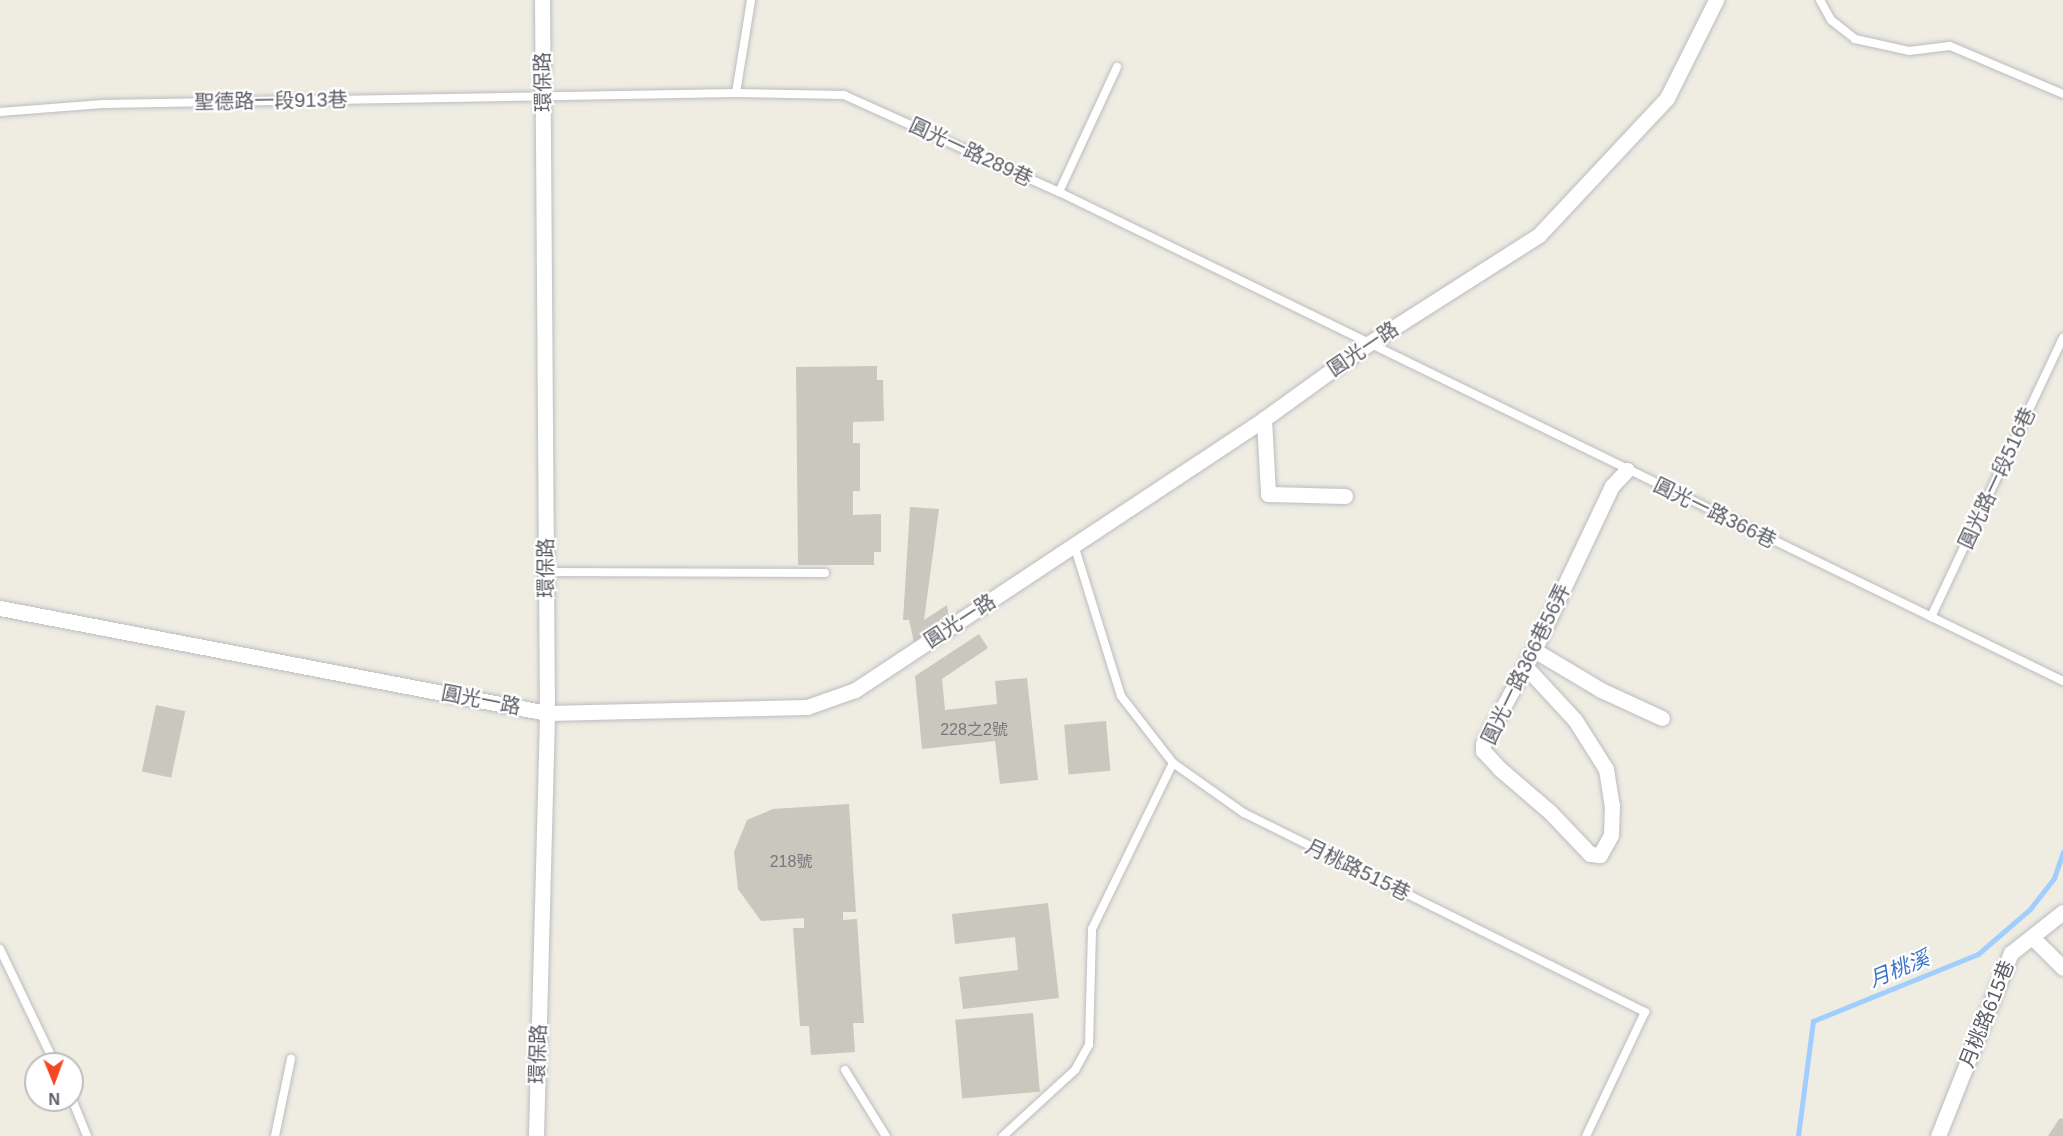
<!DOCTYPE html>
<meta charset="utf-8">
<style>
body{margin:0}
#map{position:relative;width:2063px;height:1136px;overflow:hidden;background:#efede2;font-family:Helvetica,"Noto Sans TC",sans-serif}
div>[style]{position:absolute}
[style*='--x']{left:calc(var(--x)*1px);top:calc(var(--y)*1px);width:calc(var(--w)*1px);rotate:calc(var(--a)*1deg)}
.stream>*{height:5px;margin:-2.5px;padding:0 2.5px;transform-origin:2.5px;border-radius:2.5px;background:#a2cdff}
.building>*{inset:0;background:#cac7bf;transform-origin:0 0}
.roads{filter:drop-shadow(0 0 2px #babcc2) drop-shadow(0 0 2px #babcc2)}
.service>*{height:8px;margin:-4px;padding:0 4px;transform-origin:4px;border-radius:4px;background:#fff}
.minor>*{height:15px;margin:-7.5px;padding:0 7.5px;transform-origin:7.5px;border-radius:7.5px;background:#fff}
span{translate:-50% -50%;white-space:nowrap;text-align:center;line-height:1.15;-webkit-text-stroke:4.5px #fff;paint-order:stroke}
.number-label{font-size:16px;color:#77787b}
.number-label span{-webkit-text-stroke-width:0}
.street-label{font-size:20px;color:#5b5e64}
.water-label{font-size:21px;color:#3c73cb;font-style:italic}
.north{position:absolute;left:24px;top:1052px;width:60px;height:60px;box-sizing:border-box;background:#fff;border:2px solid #bdbfc1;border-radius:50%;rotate:179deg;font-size:16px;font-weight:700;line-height:24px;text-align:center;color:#5b5e64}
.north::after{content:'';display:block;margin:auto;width:21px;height:27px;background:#f54822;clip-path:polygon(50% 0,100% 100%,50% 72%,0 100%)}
</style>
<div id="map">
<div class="stream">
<div style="--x:1798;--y:1136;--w:116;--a:-82.6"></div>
<div style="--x:1813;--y:1021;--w:178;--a:-22.1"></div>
<div style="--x:1978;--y:954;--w:69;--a:-40.9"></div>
<div style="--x:2030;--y:909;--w:39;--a:-52"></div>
<div style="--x:2054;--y:878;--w:28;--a:-71"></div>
</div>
<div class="building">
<div style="clip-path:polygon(877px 366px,877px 380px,883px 380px,884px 421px,853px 422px,853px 443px,860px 443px,860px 491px,853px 491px,853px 515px,881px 514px,881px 552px,874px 552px,874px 565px,798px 565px,796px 367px)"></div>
<div style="clip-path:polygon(910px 507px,939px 509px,924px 620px,947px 605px,949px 618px,914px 642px,909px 620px,903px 620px)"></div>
<div style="clip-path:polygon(979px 634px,988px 648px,942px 679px,945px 710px,997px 704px,995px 681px,1027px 678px,1038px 780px,1000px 784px,995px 741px,922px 749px,915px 676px)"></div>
<div style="left:156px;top:705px;width:30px;height:68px;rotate:12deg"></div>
<div style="left:1106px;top:721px;width:50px;height:42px;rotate:85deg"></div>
<div style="clip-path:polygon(849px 804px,856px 912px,843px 912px,843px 920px,857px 919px,864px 1023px,853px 1023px,855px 1052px,811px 1055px,809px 1026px,800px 1026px,793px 928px,804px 928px,804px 918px,761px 921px,738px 889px,734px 852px,747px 820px,773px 809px)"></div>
<div style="clip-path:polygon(1048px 903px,1059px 998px,963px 1009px,959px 977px,1018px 970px,1015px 937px,955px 944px,952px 914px)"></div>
<div style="left:1033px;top:1013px;width:79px;height:78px;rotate:85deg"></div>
<div style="clip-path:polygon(2063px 1118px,2063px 1136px,2048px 1136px,2059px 1119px)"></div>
</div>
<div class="roads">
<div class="service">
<div style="--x:1820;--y:0;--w:23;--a:61"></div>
<div style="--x:1831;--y:20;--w:31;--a:38"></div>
<div style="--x:1855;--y:39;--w:55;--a:12.5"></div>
<div style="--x:1909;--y:51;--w:41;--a:-7"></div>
<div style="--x:1950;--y:46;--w:123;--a:23"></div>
<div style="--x:736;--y:93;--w:94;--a:-80.8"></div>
<div style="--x:0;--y:112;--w:103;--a:-4.4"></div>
<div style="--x:103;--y:104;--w:633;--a:-1"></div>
<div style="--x:736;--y:93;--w:108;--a:1.1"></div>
<div style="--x:844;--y:95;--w:236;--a:24.3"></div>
<div style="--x:1059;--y:192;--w:1117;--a:25.97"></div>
<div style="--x:1059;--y:192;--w:138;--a:-65.1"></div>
<div style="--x:1074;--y:545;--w:158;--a:72.7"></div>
<div style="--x:1121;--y:696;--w:85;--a:52.2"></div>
<div style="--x:1173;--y:763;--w:87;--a:35.2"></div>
<div style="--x:1244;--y:813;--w:448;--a:26.4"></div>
<div style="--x:1645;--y:1012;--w:137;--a:115.4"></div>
<div style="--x:546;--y:572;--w:279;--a:0.2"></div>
<div style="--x:1931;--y:617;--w:309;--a:-64.7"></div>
<div style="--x:0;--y:949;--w:127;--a:64.4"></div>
<div style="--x:845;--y:1070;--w:78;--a:58.2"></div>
<div style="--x:72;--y:1099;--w:40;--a:68"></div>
<div style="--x:275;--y:1136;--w:79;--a:-78.3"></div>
<div style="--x:1003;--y:1136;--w:98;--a:-42.5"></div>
<div style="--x:1075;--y:1070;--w:29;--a:-61"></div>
<div style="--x:1089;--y:1045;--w:116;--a:-88.5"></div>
<div style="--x:1092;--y:929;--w:185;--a:-64"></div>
</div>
<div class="minor">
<div style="--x:1264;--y:419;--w:75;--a:86.9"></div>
<div style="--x:1268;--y:494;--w:77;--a:1.5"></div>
<div style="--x:0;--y:608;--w:557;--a:10.87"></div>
<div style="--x:547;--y:713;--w:260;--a:-1.3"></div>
<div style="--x:807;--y:707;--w:51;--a:-19.5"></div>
<div style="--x:855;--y:690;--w:491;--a:-33.5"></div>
<div style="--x:1264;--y:419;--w:128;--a:-35.8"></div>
<div style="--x:1368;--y:344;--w:203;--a:-32.5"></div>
<div style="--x:1539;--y:235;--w:187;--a:-46.9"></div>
<div style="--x:1667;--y:98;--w:110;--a:-63.4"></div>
<div style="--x:1534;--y:650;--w:78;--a:30.8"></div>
<div style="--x:1601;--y:690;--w:67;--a:24.7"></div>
<div style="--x:1525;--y:666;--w:74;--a:47.2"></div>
<div style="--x:1575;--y:720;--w:58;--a:57.7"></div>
<div style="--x:1606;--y:769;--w:36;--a:81"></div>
<div style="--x:1612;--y:805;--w:30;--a:92"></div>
<div style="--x:1611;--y:835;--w:23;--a:119"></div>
<div style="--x:1600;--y:855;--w:10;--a:-174"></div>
<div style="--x:1590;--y:854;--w:58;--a:-133.6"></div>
<div style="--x:1550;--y:812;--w:66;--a:-139.3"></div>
<div style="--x:1500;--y:769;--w:25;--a:-133"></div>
<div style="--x:1483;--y:751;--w:7;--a:-90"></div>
<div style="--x:1483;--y:744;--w:107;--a:-61.5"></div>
<div style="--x:1534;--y:650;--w:182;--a:-64.6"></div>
<div style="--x:1612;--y:486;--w:22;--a:-47"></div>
<div style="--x:2033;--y:938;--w:42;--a:45"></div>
<div style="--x:536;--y:1136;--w:423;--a:-88.5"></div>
<div style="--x:547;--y:713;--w:713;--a:-90.4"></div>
<div style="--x:1938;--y:1136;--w:197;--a:-68.3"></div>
<div style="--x:2011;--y:953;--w:66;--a:-38.3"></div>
</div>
</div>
<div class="number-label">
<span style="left:974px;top:730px">228之2號</span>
<span style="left:791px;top:862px">218號</span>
</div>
<div class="street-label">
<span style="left:543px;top:82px;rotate:-91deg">環保路</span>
<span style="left:271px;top:101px;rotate:-1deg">聖德路一段913巷</span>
<span style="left:971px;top:152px;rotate:25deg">圓光一路289巷</span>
<span style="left:1363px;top:349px;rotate:-34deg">圓光一路</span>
<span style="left:1997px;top:478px;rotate:-65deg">圓光路一段516巷</span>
<span style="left:1715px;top:513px;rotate:26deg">圓光一路366巷</span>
<span style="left:546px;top:568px;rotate:-90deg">環保路</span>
<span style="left:960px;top:621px;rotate:-33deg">圓光一路</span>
<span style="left:1526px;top:664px;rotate:-64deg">圓光一路366巷56弄</span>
<span style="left:481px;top:700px;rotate:11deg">圓光一路</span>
<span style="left:1358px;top:870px;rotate:26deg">月桃路515巷</span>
<span style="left:1987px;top:1014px;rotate:-68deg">月桃路615巷</span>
<span style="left:538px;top:1054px;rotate:-88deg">環保路</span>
</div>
<div class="water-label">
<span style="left:1899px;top:969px;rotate:-22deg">月桃溪</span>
</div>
<div class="north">N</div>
</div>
